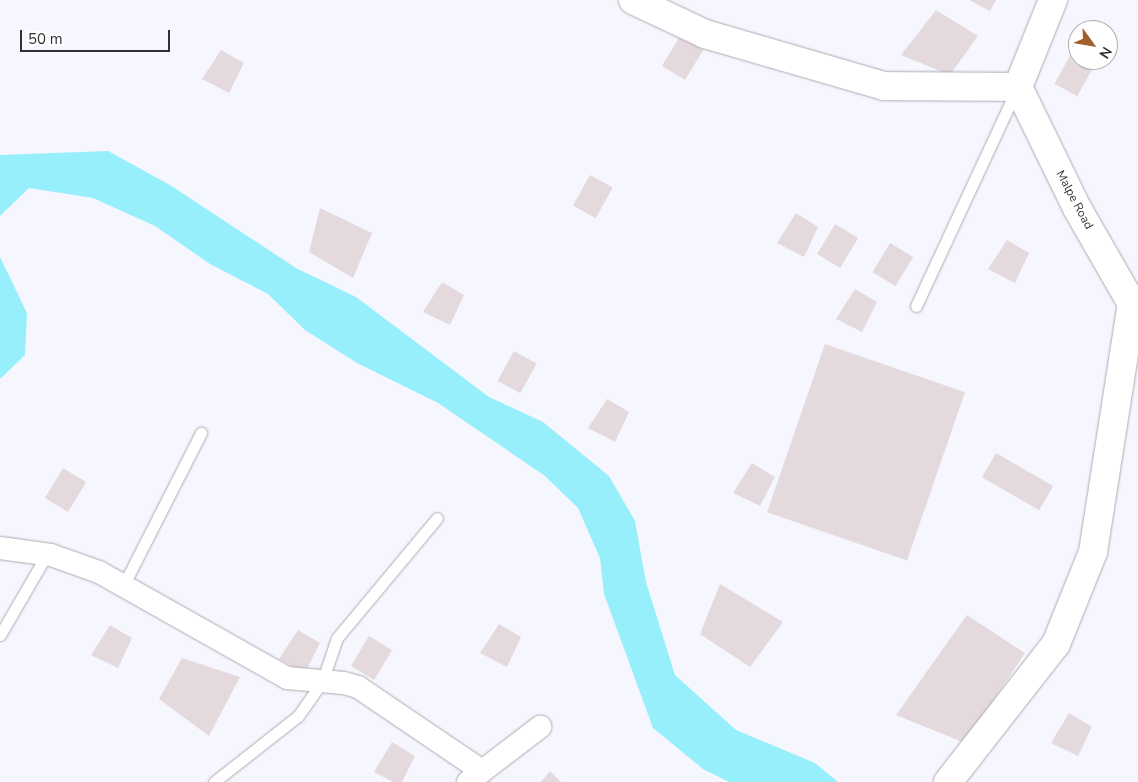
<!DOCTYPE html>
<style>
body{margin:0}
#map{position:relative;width:1138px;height:782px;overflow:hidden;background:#f6f6ff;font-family:"Nunito Sans",sans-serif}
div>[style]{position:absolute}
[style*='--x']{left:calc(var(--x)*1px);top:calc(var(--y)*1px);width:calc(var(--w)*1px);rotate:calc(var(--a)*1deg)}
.water>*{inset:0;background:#98effc}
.building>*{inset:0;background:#e4dade;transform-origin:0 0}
.roads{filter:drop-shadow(0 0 1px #ababb3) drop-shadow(0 0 1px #ababb3)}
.service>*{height:11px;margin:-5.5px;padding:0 5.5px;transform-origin:5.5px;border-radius:5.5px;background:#fff}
.minor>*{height:22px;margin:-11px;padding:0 11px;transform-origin:11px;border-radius:11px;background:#fff}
.tertiary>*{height:28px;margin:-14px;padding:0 14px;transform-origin:14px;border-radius:14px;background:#fff}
span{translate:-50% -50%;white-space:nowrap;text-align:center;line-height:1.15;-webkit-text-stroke:4.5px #fff;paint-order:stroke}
.street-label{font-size:12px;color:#313134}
.north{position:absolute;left:1068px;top:20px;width:50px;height:50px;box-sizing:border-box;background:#fff;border:1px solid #adadae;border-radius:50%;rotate:122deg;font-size:14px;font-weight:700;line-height:20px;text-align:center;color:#313134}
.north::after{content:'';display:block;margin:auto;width:18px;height:22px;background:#a15f2d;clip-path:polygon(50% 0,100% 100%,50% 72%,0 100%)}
.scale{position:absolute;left:20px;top:30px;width:150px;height:22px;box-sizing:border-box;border:2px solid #313134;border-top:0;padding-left:6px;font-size:15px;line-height:18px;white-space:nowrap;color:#313134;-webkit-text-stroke:4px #fff;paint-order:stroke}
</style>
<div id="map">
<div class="water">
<div style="clip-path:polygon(108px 151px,170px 185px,296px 268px,356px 297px,489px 397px,543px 422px,609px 476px,635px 521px,646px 582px,675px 675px,736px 730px,815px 763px,838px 782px,729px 782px,703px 769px,653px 728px,604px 594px,600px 558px,578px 508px,545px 476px,438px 403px,357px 363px,305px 330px,268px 294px,210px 264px,155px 226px,93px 198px,29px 188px,0 216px,0 155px)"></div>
<div style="clip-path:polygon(0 257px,27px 313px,25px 355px,0 379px)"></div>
</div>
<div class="building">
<div style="clip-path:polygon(969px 0,996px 0,990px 11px)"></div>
<div style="clip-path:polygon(936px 10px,978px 36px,950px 75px,901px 55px)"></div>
<div style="left:680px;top:36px;width:27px;height:35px;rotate:31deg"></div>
<div style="clip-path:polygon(221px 50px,244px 63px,229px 93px,202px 79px)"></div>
<div style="left:1071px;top:54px;width:26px;height:34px;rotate:29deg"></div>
<div style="left:590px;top:175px;width:26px;height:35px;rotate:29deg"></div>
<div style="clip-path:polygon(320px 208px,372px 233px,353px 278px,309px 252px)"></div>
<div style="clip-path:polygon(796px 213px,818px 227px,804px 257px,777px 243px)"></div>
<div style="left:835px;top:224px;width:27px;height:35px;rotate:31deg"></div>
<div style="clip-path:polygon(1007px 240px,1029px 253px,1015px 283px,988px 269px)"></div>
<div style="left:890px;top:243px;width:27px;height:34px;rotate:31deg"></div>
<div style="clip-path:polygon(442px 282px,464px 295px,450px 325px,423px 312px)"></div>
<div style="clip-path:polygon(855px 289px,877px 302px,862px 332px,836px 319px)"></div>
<div style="left:825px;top:344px;width:148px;height:178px;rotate:19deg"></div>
<div style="left:514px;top:351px;width:26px;height:34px;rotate:29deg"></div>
<div style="clip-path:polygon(607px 399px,629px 412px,615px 442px,588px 428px)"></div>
<div style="left:996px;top:453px;width:66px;height:28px;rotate:30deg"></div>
<div style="clip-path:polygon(752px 463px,775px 477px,760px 506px,733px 493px)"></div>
<div style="left:63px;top:468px;width:27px;height:35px;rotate:31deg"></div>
<div style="clip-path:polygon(720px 584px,783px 622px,750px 667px,700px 634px)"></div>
<div style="clip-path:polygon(967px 615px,1025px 653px,965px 743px,896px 715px)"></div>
<div style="clip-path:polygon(499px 624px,521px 637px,507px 667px,480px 653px)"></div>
<div style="clip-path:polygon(110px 625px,132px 638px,118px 668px,91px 655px)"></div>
<div style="clip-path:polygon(298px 630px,320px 643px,305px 673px,279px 659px)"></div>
<div style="left:369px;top:636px;width:27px;height:35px;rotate:31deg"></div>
<div style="clip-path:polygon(182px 658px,240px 677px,209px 736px,159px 699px)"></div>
<div style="clip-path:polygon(1069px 713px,1092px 727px,1078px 756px,1051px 743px)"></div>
<div style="clip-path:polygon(392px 742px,415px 756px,402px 782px,393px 782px,374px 772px)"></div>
<div style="clip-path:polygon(550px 771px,561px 782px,541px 782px)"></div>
</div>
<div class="roads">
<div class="service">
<div style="--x:916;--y:306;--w:240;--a:-65.1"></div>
<div style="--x:123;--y:586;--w:172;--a:-63"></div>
<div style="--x:0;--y:635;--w:94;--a:-59.9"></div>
<div style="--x:214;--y:782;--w:107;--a:-38.2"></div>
<div style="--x:298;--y:716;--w:42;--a:-54.8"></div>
<div style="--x:322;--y:682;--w:46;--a:-71.2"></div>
<div style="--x:337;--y:638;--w:156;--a:-50.2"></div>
</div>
<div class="minor">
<div style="--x:0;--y:548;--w:51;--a:7.8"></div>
<div style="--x:51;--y:555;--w:51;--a:19.5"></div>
<div style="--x:99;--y:572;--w:216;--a:29.4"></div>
<div style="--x:287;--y:678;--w:57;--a:5"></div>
<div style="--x:344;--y:683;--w:15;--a:16"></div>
<div style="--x:358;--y:687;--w:150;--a:34.1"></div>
<div style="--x:468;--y:782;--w:91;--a:-37.4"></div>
</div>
<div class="tertiary">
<div style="--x:633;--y:0;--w:80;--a:25.3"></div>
<div style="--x:705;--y:34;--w:186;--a:16.2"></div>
<div style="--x:884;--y:86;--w:134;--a:0.4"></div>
<div style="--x:1018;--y:87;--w:135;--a:64"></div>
<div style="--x:1077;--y:208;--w:111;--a:60.2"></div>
<div style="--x:1132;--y:304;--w:7;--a:34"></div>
<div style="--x:1018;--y:87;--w:94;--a:-68.1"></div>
<div style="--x:948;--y:782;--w:175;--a:-52"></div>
<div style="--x:1056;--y:644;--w:99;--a:-68.1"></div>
<div style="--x:1093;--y:552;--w:251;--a:-81.1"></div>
</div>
</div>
<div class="street-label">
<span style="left:1074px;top:200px;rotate:62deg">Malpe Road</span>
</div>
<div class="north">N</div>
<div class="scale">50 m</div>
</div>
